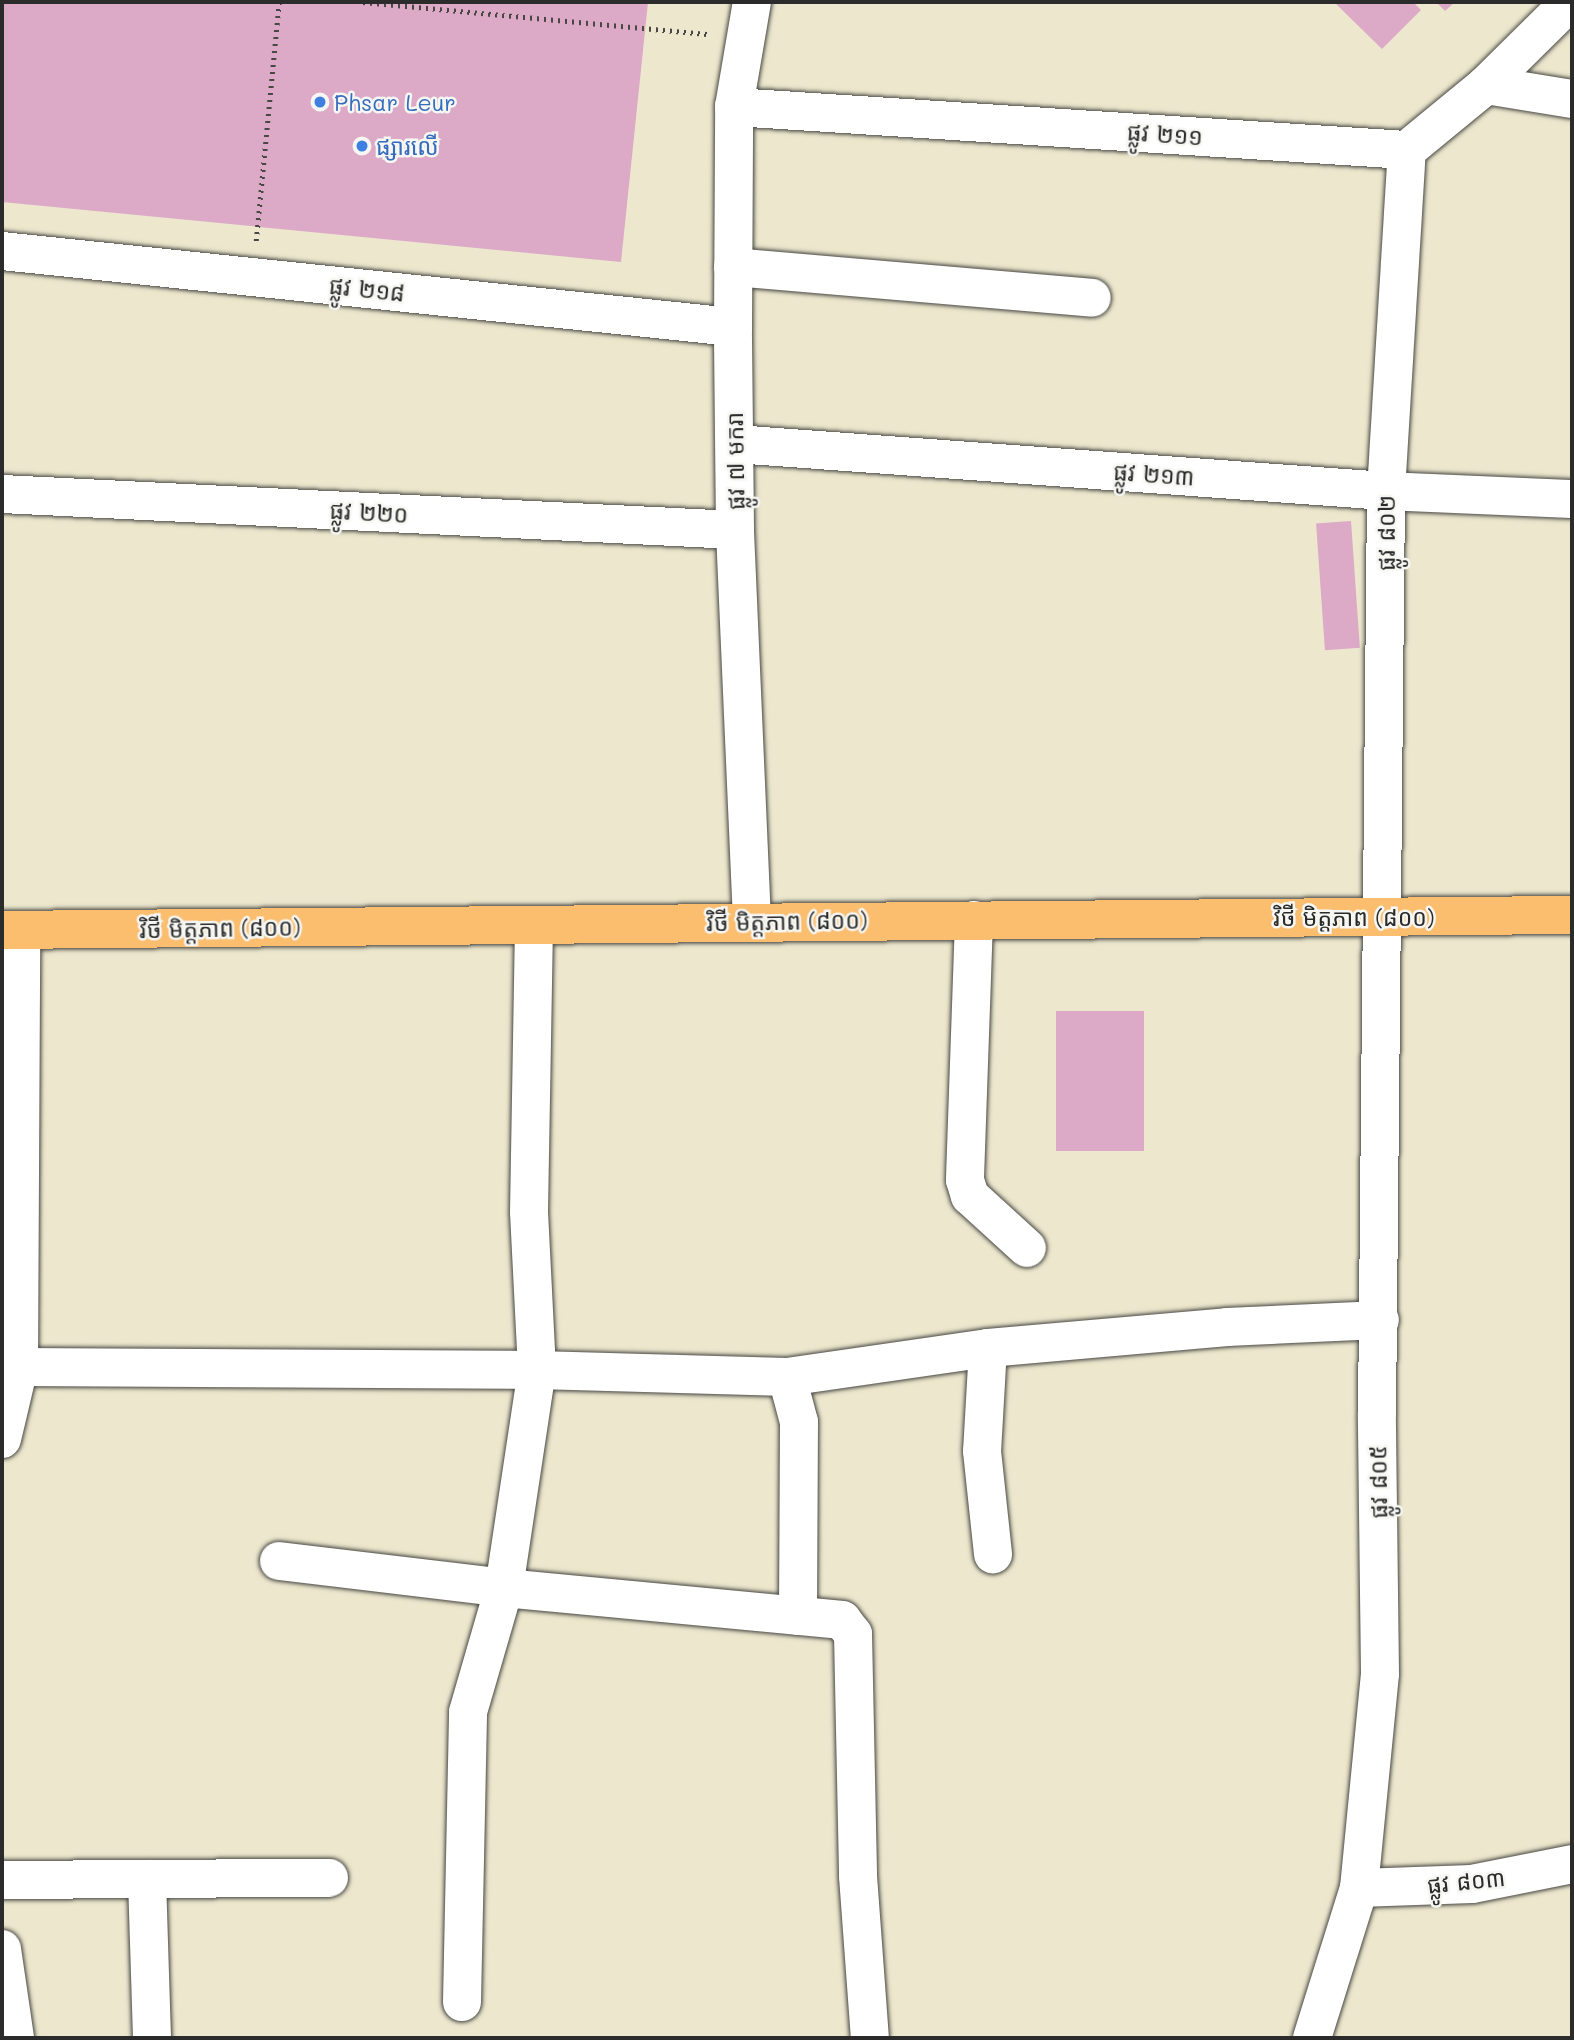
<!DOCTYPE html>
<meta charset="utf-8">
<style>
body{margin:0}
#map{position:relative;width:1574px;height:2040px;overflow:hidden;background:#ece7cd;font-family:Mali,"Noto Sans Khmer",sans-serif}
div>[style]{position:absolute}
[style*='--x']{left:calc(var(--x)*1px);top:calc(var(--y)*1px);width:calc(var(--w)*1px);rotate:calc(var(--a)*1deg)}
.building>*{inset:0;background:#dca9c7;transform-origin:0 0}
.path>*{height:4.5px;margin-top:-2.25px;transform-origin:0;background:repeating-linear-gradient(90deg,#484743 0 2px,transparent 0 7px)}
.roads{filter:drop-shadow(0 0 2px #484743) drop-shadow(0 0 2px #484743)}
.minor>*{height:38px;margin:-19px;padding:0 19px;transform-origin:19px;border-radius:19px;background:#fff}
.major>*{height:38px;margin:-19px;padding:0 19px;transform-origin:19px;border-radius:19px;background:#fbbd6e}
.dots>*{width:19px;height:19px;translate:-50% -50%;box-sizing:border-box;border:4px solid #f6f6f2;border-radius:50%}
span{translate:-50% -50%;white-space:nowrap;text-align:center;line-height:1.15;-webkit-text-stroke:5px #f6f6f2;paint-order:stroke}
.shop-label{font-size:23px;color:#366cbe}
.left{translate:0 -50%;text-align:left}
.street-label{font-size:23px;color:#2b2b2b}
.frame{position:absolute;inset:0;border:4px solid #2b2b2b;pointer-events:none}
</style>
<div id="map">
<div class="building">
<div style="clip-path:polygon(2px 2px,648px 2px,621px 262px,2px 202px)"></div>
<div style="clip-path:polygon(1334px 2px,1413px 2px,1421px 10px,1382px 49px)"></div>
<div style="clip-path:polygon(1436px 2px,1455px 2px,1445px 11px)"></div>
<div style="left:1351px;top:521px;width:127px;height:35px;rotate:86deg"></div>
<div style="left:1056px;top:1011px;width:88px;height:140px"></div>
</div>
<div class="path">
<div style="--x:363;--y:2;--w:348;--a:5.3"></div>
<div style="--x:256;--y:241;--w:240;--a:-84.5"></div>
</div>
<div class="roads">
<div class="minor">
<div style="--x:1486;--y:85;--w:118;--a:-44.7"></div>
<div style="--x:734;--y:107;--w:674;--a:3.66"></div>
<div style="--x:1407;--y:150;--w:102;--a:-39.4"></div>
<div style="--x:1486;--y:85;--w:87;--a:9.2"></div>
<div style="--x:2;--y:251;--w:735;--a:5.94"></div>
<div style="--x:733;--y:267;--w:360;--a:4.9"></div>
<div style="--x:735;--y:444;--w:653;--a:4.13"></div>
<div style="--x:1386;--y:491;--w:186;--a:2.5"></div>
<div style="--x:2;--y:494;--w:734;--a:2.81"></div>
<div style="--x:974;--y:920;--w:260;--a:92"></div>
<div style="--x:965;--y:1180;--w:17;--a:73"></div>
<div style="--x:970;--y:1196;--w:77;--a:42.4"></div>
<div style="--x:752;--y:921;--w:391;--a:-92.5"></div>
<div style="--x:735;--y:530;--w:203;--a:-90.6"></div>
<div style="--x:733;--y:327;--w:220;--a:-89.7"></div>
<div style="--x:734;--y:107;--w:107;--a:-80.3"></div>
<div style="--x:988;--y:1348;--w:103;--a:93.3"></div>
<div style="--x:982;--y:1451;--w:104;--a:83.9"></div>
<div style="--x:19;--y:1367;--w:518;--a:0.33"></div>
<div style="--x:537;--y:1370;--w:250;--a:1.6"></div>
<div style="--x:787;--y:1377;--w:203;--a:-8.2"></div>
<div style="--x:988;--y:1348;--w:240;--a:-5"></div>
<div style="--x:1227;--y:1327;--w:153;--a:-2.6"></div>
<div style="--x:787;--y:1377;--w:47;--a:75.1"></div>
<div style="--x:799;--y:1422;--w:194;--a:90.3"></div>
<div style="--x:2;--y:1439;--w:74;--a:-76.7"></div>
<div style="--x:19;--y:1367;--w:437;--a:-89.7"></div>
<div style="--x:279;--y:1561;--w:227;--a:6.8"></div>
<div style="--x:504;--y:1588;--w:340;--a:5.4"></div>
<div style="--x:842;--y:1620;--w:18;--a:52"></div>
<div style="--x:853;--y:1634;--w:242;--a:88.8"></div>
<div style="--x:858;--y:1876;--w:162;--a:85.8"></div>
<div style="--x:147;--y:1879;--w:159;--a:88.2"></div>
<div style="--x:2;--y:1880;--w:327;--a:-0.4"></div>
<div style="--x:1359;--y:1888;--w:113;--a:-2"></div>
<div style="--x:1472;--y:1884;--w:102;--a:-11.3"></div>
<div style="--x:2;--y:1949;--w:90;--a:81.7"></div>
<div style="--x:462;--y:2002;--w:290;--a:-88.8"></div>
<div style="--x:468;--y:1712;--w:129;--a:-73.8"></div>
<div style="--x:504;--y:1588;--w:220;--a:-81.4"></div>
<div style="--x:537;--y:1370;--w:158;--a:-92.9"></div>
<div style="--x:529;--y:1212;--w:286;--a:-89"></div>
<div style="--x:1312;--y:2038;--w:157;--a:-72.6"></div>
<div style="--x:1359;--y:1888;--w:215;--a:-84.4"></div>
<div style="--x:1380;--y:1674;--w:260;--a:-90.7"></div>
<div style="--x:1377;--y:1414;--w:923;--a:-89.44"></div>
<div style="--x:1386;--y:491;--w:342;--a:-86.5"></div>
</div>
<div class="major">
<div style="--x:2;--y:930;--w:1570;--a:-0.55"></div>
</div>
</div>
<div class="dots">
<div style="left:320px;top:102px;background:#3f7fe0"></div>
<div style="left:362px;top:146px;background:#3f7fe0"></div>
</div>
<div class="shop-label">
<span class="left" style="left:334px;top:102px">Phsar Leur</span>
<span class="left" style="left:376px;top:146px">ផ្សារលើ</span>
</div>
<div class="street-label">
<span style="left:1165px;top:134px;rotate:4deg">ផ្លូវ ២១១</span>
<span style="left:367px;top:289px;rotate:6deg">ផ្លូវ ២១៨</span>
<span style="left:735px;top:461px;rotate:-91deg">ផ្លូវ ៧ មករា</span>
<span style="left:1154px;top:474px;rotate:4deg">ផ្លូវ ២១៣</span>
<span style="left:369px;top:512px;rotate:3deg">ផ្លូវ ២២០</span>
<span style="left:1386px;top:533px;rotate:-90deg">ផ្លូវ ៨០២</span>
<span style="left:1354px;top:917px">វិថី មិត្តភាព (៨០០)</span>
<span style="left:787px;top:921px;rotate:-1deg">វិថី មិត្តភាព (៨០០)</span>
<span style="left:220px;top:928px;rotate:-1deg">វិថី មិត្តភាព (៨០០)</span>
<span style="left:1378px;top:1482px;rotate:-91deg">ផ្លូវ ៨០៥</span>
<span style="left:1466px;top:1881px;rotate:-6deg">ផ្លូវ ៨០៣</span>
</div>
<div class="frame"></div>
</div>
